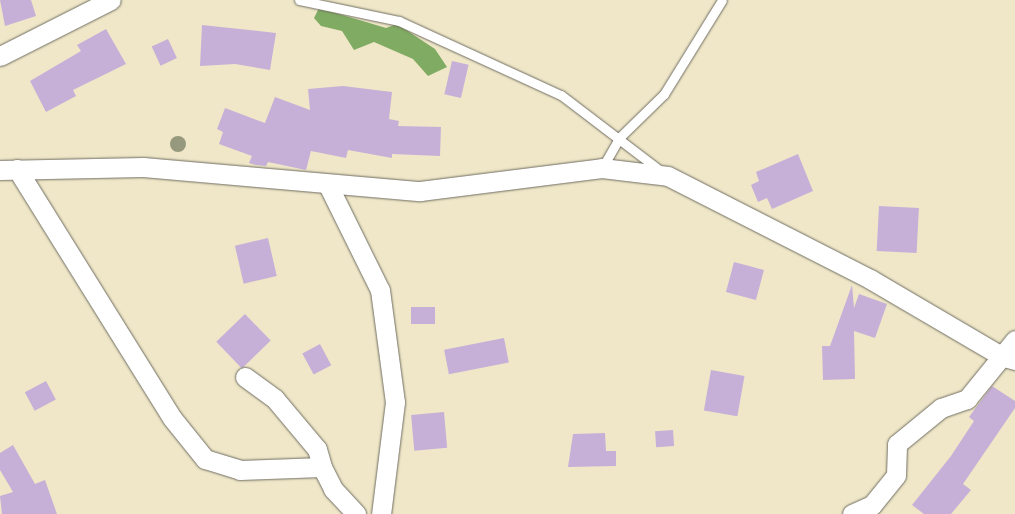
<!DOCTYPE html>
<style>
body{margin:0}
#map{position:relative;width:1015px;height:514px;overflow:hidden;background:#efe7c8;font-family:"Gochi Hand",sans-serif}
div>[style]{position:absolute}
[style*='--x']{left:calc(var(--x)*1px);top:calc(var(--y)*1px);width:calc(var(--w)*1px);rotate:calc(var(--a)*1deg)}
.forest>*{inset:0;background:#80ab62}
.building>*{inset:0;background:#c6b0d8;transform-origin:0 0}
.roads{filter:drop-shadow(0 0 1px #706d62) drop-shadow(0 0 1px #706d62)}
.lane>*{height:9px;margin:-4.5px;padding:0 4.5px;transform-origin:4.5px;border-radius:4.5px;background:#fff}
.street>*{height:19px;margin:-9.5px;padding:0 9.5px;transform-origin:9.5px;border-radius:9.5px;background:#fff}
.trees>*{width:16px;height:16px;margin:-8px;border-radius:50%;background:#96997d}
span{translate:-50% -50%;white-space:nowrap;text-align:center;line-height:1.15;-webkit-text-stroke:4.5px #fcf5e5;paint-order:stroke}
</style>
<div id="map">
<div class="forest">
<div style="clip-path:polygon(319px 8px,386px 28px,397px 24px,435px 49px,447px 67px,428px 76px,413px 59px,374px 42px,354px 50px,342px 31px,321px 26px,314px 18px)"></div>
</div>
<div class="building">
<div style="clip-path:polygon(0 0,31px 0,36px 16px,5px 26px)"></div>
<div style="clip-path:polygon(202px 25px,276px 33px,270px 70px,235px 64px,200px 66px)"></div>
<div style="clip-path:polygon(106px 29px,126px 64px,73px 90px,76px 96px,46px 112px,30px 81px,81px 51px,77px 45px)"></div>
<div style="left:168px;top:39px;width:21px;height:18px;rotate:65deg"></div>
<div style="left:452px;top:61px;width:17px;height:34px;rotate:13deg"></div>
<div style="clip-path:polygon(343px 86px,392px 92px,389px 119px,399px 121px,398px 126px,441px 127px,440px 156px,392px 154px,392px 158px,348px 150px,346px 158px,311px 151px,306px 170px,268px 162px,266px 166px,256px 165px,249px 163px,252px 156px,219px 144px,223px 132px,217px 129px,225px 108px,265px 123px,275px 97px,310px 110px,308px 89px)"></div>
<div style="clip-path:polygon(798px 154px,813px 191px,772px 209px,767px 198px,758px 202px,751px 185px,759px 181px,756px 172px)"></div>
<div style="left:879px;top:206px;width:40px;height:45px;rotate:3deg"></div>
<div style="left:268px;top:238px;width:39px;height:34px;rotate:77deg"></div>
<div style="left:734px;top:262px;width:31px;height:31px;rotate:15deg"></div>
<div style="clip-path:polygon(852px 285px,854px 308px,859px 294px,887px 304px,875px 338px,854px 331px,855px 379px,823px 380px,822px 346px,830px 346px)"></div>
<div style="left:411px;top:307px;width:24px;height:17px"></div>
<div style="left:245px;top:314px;width:37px;height:40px;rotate:46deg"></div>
<div style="left:504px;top:338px;width:25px;height:61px;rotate:79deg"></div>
<div style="left:320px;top:344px;width:24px;height:20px;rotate:62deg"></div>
<div style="left:711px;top:370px;width:34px;height:41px;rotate:10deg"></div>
<div style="left:46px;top:381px;width:21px;height:24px;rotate:62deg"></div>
<div style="clip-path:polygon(992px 386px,1015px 401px,1015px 408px,963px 484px,971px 490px,951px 514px,924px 514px,912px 505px,951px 456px,974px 421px,969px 417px)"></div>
<div style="left:444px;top:412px;width:36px;height:33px;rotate:85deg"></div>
<div style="left:673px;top:430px;width:16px;height:18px;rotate:86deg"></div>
<div style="clip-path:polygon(605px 433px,606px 451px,616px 451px,616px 466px,568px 467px,573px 434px)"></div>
<div style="clip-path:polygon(13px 445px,35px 484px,45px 480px,57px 514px,2px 514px,0 496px,13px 492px,0 470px,0 453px)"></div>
</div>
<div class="roads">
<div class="lane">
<div style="--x:299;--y:0;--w:102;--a:11.9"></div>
<div style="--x:399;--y:21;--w:178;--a:24.6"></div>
<div style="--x:561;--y:95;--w:127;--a:37.3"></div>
<div style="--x:602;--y:168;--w:34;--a:-60"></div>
<div style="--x:619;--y:138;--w:63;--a:-44.4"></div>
<div style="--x:664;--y:94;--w:110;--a:-58.3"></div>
</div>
<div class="street">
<div style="--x:0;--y:56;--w:124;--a:-26.8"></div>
<div style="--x:17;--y:169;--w:293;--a:58.1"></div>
<div style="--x:172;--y:418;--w:53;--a:51.2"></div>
<div style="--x:205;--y:459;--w:37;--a:17"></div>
<div style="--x:240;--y:470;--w:82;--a:-2.1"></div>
<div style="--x:322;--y:467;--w:25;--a:63"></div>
<div style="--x:333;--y:489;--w:34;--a:47"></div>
<div style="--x:0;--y:170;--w:143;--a:-1.2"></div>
<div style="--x:143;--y:167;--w:278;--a:5"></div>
<div style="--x:420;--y:191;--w:183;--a:-7.2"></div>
<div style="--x:602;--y:168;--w:66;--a:6.9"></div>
<div style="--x:668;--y:176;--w:227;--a:27"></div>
<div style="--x:870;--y:279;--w:152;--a:30.4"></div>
<div style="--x:1001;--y:356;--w:15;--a:16"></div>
<div style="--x:328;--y:185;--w:117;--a:63.7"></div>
<div style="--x:380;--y:290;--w:113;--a:82.4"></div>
<div style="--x:395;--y:402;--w:113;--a:97.1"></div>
<div style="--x:245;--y:377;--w:37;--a:36"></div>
<div style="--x:275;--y:399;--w:65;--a:50"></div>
<div style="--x:317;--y:449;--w:19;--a:74"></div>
<div style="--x:852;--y:514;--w:22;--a:-24"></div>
<div style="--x:872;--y:505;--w:38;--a:-51"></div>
<div style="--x:896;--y:475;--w:31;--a:-88"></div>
<div style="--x:897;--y:444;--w:57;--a:-39.3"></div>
<div style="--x:941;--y:408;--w:28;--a:-19"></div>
<div style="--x:967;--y:399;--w:76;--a:-50.9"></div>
</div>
</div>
<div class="trees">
<div style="left:178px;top:144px"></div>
</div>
</div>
